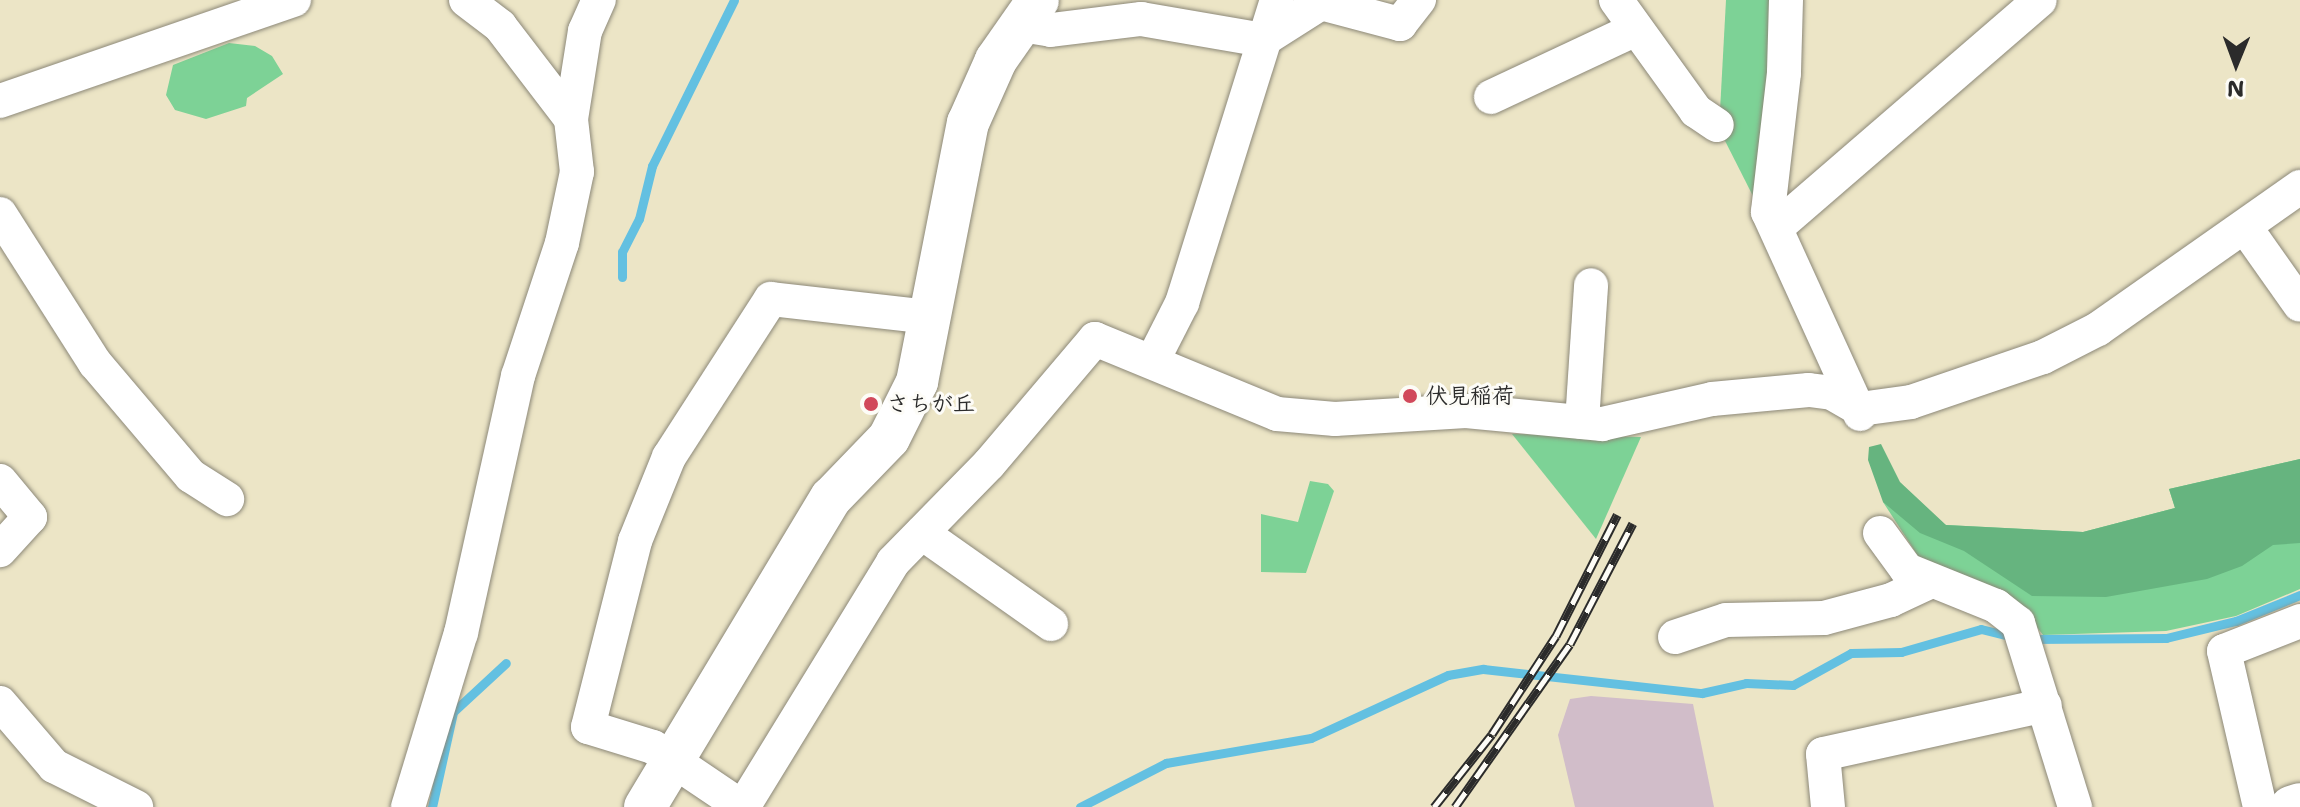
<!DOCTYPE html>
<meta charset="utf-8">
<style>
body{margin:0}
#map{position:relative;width:2300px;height:807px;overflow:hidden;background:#ece5c6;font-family:"Shantell Sans","Klee One",sans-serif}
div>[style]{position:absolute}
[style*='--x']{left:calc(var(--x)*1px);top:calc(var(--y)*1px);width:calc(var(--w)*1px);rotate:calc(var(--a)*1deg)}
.industrial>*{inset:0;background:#d1bdc9}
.green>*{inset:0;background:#7dd296}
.forest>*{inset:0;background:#66b47f}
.stream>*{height:9px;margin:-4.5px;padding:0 4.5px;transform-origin:4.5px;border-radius:4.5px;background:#63c0e1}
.roads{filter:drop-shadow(0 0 2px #8c8878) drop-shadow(0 0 2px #8c8878)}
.minor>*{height:34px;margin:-17px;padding:0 17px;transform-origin:17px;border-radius:17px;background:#fff}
.tertiary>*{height:42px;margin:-21px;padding:0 21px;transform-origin:21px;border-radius:21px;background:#fff}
.rail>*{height:9px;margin-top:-4.5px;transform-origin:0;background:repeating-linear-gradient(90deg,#fdfcf7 0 18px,#2b2b2b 0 36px);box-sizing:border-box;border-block:2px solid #2b2b2b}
.dots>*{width:22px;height:22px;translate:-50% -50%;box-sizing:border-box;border:4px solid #fdfcf7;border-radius:50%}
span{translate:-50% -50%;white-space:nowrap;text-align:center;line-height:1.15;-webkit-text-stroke:6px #fdfcf7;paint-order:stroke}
.poi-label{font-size:22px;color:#2b2b2b;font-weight:700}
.left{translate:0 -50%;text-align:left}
.north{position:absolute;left:2196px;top:24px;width:80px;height:80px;-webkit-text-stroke:6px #fdfcf7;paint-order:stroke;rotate:181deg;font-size:22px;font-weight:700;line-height:32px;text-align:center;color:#2b2b2b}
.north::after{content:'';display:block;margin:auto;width:28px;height:36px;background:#2b2b2b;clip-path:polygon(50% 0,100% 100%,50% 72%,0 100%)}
</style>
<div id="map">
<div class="industrial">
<div style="clip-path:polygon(1591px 696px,1693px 704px,1714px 807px,1575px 807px,1558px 735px,1570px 699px)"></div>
</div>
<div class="green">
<div style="clip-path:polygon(1726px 0,1775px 0,1756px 202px,1719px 129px)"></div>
<div style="clip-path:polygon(229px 43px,255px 46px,272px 56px,283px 74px,247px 98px,246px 106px,206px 119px,175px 110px,166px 95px,173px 65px)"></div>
<div style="clip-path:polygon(1512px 434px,1641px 437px,1596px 539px)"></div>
<div style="clip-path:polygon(2300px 459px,2300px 589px,2236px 616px,2166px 631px,2043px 635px,2029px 617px,1929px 573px,1883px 502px,1897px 500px,1946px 525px,2083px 532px,2175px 508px,2169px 489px)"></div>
<div style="clip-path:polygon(1310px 481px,1328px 484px,1334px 491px,1306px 573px,1261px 572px,1261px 514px,1298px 522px)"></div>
</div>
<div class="forest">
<div style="clip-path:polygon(1881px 444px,1900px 482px,1946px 525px,2083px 532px,2175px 508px,2169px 489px,2300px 459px,2300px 543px,2273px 545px,2242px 566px,2207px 579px,2106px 597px,2032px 596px,1964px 551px,1920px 533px,1883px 502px,1868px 460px,1869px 447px)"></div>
</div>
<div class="stream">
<div style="--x:622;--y:277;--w:25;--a:-90"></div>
<div style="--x:622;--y:252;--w:37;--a:-63"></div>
<div style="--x:639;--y:219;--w:55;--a:-76.2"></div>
<div style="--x:652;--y:166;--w:185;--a:-63.7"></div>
<div style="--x:2031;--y:639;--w:135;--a:-0.4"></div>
<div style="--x:2166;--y:638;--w:72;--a:-13.7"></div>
<div style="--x:2236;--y:621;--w:69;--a:-22.1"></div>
<div style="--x:432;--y:807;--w:97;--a:-77.5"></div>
<div style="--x:453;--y:712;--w:72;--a:-42.8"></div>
<div style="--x:1080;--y:807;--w:97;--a:-27.1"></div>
<div style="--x:1166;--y:763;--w:147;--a:-9.8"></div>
<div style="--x:1311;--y:738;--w:151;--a:-24.7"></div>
<div style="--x:1448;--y:675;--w:36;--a:-10"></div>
<div style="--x:1483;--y:669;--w:220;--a:6.3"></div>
<div style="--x:1702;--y:693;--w:45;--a:-12.8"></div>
<div style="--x:1746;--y:683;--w:47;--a:2.4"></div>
<div style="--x:1793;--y:685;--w:66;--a:-28.9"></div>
<div style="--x:1851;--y:653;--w:50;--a:-1.1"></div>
<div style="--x:1901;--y:652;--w:83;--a:-16"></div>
<div style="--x:1981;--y:629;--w:36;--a:14"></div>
</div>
<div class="roads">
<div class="minor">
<div style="--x:466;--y:0;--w:43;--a:37.4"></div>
<div style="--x:500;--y:26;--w:117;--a:52.6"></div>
<div style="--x:1616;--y:0;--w:137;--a:54.2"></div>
<div style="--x:1696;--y:111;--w:25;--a:34"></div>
<div style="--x:1786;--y:0;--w:73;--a:91.6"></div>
<div style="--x:1784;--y:73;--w:140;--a:96.6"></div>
<div style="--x:1768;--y:212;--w:222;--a:65.5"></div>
<div style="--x:1021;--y:25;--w:30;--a:9"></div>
<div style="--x:1051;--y:30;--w:91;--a:-7"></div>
<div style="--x:1141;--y:19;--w:124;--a:9.8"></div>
<div style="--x:1263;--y:40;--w:69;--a:-32.5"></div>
<div style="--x:1321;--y:3;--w:82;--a:14.9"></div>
<div style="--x:1400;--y:24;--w:31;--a:-52"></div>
<div style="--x:1491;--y:97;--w:160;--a:-25.1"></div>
<div style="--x:0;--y:101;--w:311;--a:-19"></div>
<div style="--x:0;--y:214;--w:177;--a:57.5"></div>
<div style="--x:95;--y:363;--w:148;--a:49.7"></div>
<div style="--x:191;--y:476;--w:43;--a:32.6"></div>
<div style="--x:1777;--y:227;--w:347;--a:-40.8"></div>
<div style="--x:2245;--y:227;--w:95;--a:54.8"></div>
<div style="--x:1153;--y:360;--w:64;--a:-63"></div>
<div style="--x:1182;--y:303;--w:318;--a:-72.6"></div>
<div style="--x:1582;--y:422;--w:137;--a:-86.2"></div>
<div style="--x:0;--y:481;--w:47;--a:50.2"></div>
<div style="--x:30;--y:517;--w:45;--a:132.3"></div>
<div style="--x:922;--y:533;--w:158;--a:35.2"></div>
<div style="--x:1880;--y:533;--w:46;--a:53.9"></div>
<div style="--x:1907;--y:570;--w:96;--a:22"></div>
<div style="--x:1996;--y:606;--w:28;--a:38"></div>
<div style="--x:2018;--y:623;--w:193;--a:72.8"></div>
<div style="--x:1675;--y:637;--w:54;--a:-18.4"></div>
<div style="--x:1726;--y:620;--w:98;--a:-1.2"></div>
<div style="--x:1824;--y:618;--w:69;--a:-15"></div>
<div style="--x:1891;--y:600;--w:42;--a:-25.3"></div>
<div style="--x:0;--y:703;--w:83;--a:49.4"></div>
<div style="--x:54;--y:766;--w:92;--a:26.6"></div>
<div style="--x:408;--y:807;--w:182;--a:-73.1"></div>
<div style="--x:461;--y:633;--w:263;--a:-77.5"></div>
<div style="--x:518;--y:376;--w:140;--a:-71.7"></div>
<div style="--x:562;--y:243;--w:73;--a:-78.1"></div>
<div style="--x:577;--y:172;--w:53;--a:-96.5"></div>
<div style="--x:571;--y:119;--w:89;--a:-81"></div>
<div style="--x:585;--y:31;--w:34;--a:-66"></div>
<div style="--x:742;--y:807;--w:107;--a:-146"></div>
<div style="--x:653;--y:747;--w:68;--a:-162.9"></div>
<div style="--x:588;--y:727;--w:192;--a:-75.8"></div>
<div style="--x:635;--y:541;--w:91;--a:-68"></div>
<div style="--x:669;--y:457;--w:188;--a:-57.2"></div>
<div style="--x:771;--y:299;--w:159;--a:6.5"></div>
<div style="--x:743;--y:807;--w:287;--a:-58.5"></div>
<div style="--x:893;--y:562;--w:137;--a:-45.6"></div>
<div style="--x:989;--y:464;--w:164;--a:-49.7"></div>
<div style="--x:1095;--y:339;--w:197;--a:22.4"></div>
<div style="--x:1277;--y:414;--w:58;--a:4.9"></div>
<div style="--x:1335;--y:419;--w:131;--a:-3.5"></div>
<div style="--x:1466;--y:411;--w:137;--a:5.5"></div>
<div style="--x:1602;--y:424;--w:113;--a:-12.8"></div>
<div style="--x:1712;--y:399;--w:97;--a:-5.3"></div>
<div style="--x:1809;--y:390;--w:23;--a:7"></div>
<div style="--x:1832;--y:393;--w:32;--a:30"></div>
<div style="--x:1860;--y:409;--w:51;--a:-7.8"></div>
<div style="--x:1911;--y:402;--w:139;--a:-18.8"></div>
<div style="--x:2043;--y:357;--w:62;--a:-27"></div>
<div style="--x:2098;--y:329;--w:247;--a:-35.1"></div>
<div style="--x:1828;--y:807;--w:53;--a:-95.4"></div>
<div style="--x:1823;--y:754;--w:227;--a:-12.4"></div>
<div style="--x:2260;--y:807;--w:160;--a:-103"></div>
<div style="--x:2224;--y:651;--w:82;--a:-21.5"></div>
</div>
<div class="tertiary">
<div style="--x:645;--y:807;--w:361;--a:-59"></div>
<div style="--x:831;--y:498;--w:83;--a:-46"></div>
<div style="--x:889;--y:438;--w:63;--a:-63.4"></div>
<div style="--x:917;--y:382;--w:264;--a:-78.9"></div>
<div style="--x:968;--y:123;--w:69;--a:-66"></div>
<div style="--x:996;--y:60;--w:73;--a:-55"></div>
<div style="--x:2291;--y:807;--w:9;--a:-18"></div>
</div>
</div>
<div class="rail">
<div style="--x:1434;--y:807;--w:93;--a:-51.5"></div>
<div style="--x:1492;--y:734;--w:117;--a:-56.9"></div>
<div style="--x:1556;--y:636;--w:136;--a:-63.2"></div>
<div style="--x:1455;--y:807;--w:199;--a:-54.8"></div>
<div style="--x:1570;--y:644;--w:136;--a:-62.5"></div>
</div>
<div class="dots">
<div style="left:1410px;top:396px;background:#d1495b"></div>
<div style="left:871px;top:404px;background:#d1495b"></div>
</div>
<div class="poi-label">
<span class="left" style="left:1426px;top:396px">伏見稲荷</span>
<span class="left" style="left:887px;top:404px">さちが丘</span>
</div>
<div class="north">N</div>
</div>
